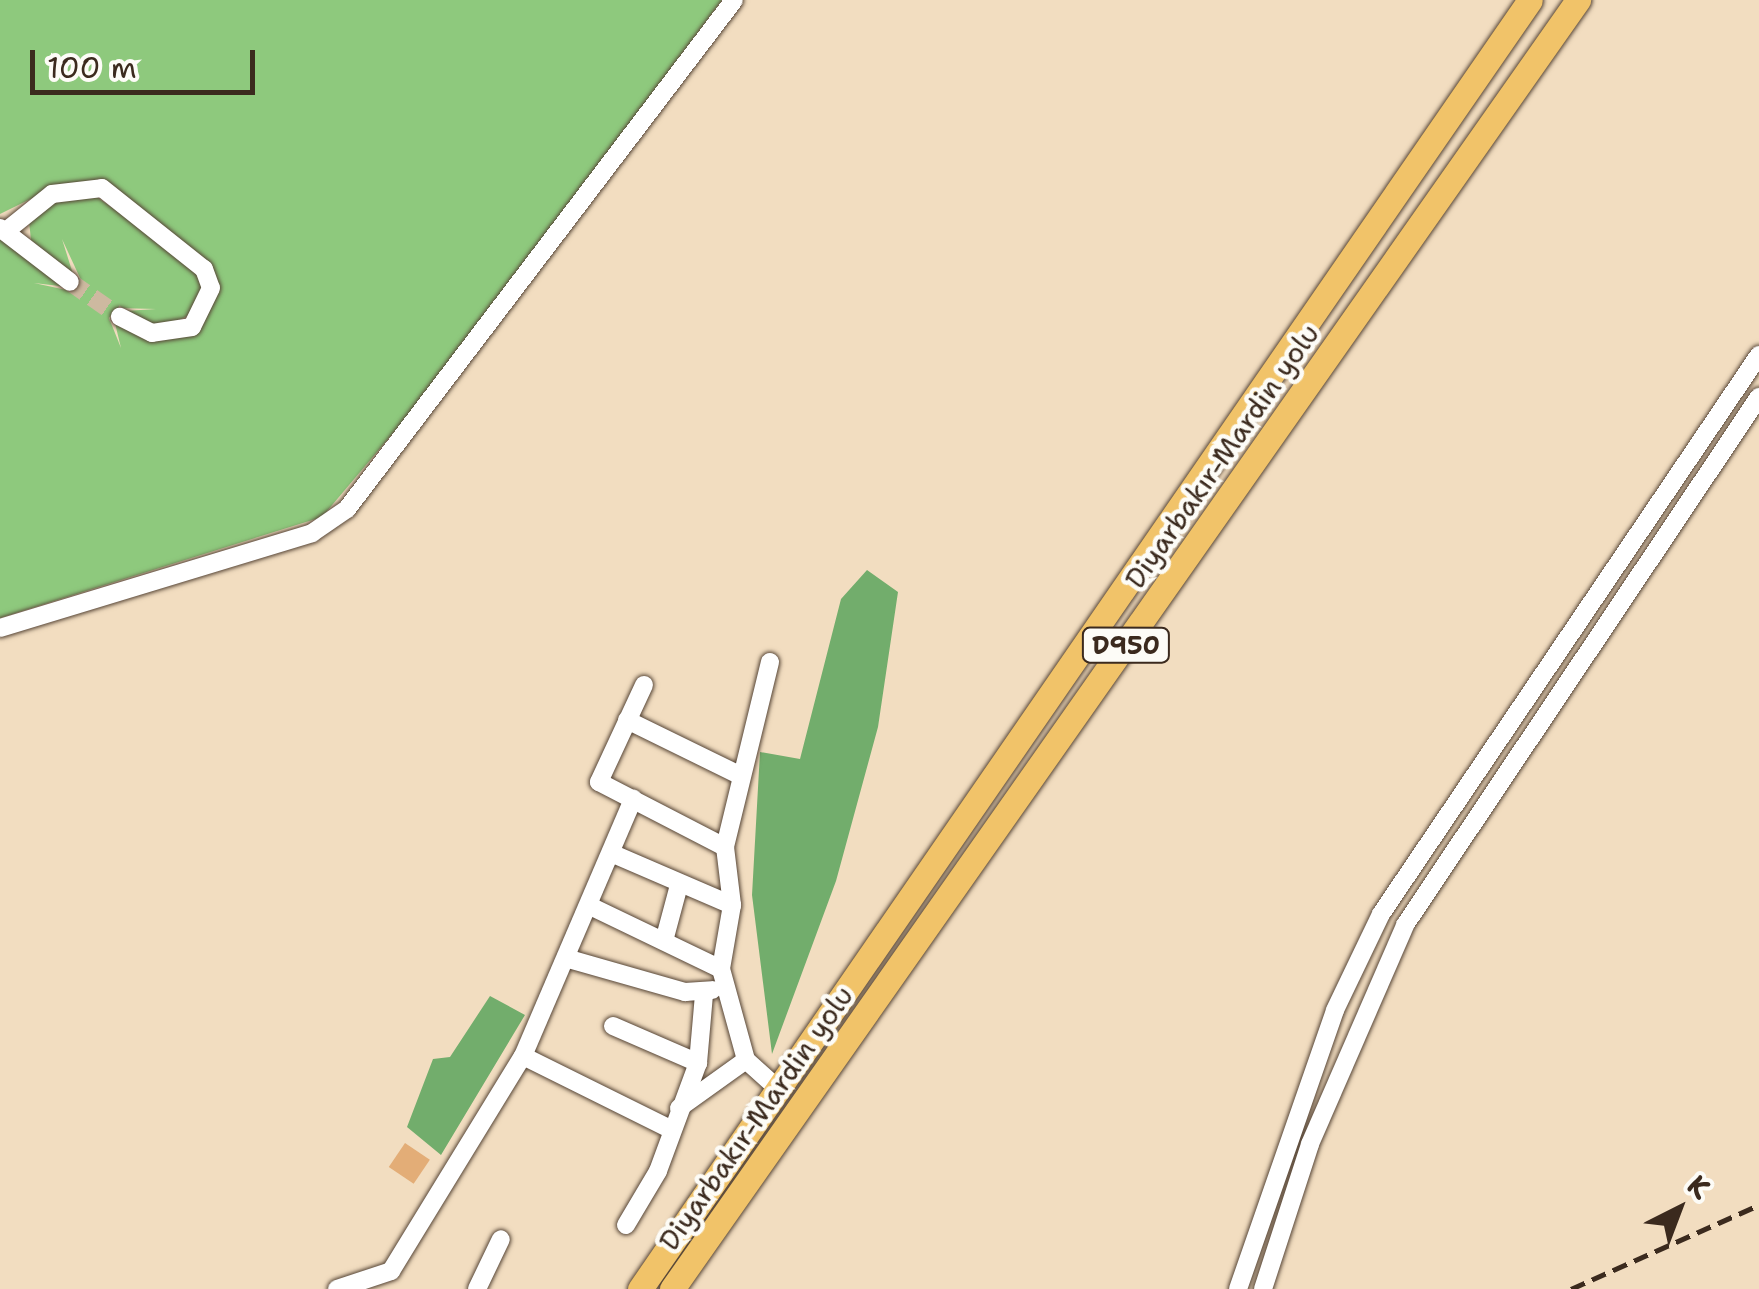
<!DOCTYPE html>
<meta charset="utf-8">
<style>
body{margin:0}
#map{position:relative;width:1759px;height:1289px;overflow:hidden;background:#f2ddc0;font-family:"Shantell Sans",sans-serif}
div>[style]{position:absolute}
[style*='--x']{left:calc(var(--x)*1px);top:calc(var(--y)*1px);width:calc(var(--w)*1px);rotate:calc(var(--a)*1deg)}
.green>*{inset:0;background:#8ec97d}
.forest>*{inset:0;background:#72ad6c}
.building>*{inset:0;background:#e3ad77;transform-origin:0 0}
.minor-tunnel>*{height:18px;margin-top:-9px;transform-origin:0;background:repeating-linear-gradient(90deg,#cdb9a0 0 18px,transparent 0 27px)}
.roads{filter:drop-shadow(0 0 2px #564536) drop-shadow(0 0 2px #564536)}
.minor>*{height:18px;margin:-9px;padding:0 9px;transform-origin:9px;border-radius:9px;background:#fff}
.highway>*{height:25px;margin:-12.5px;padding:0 12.5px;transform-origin:12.5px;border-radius:12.5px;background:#f1c369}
.rail>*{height:5px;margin-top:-2.5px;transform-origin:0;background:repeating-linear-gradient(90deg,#3b2a1e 0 15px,transparent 0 23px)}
span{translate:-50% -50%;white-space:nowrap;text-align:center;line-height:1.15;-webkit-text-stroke:9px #fdfcf7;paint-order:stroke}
.shield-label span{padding:2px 8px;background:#fdfcf7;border:2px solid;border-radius:8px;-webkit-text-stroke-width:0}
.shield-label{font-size:25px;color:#3b2a1e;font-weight:700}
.street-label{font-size:28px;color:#3b2a1e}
.north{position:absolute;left:1629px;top:1159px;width:100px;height:100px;-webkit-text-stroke:8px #fdfcf7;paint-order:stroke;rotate:42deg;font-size:28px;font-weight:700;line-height:40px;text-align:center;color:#3b2a1e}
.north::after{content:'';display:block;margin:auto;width:35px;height:45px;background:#3b2a1e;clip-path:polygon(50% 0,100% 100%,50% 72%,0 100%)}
.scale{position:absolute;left:30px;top:50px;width:225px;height:45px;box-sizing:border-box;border:5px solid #3b2a1e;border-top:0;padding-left:12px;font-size:30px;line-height:35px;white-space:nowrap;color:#3b2a1e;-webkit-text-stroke:8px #fdfcf7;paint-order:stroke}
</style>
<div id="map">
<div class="green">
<div style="clip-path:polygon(0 0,722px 0,443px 374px,322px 517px,0 618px,0 236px,68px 287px,34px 283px,71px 291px,81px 280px,62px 239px,73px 274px,31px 240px,29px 221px,59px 195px,85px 189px,187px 259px,204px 283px,201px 308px,160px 331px,125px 311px,156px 309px,116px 308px,109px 318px,121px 348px,114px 319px,150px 338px,173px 338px,202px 321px,214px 292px,196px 255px,96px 181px,61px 184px,0 214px)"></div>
</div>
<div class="forest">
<div style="clip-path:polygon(867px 570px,898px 592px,878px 727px,836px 881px,772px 1054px,752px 895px,760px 752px,800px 759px,841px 599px)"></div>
<div style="clip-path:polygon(490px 996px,525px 1015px,441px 1155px,407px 1127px,433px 1059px,450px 1057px)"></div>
</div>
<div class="building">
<div style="left:405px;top:1143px;width:30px;height:29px;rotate:34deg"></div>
</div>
<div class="minor-tunnel">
<div style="--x:70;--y:282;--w:61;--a:35"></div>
</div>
<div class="roads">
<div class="minor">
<div style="--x:0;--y:228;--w:88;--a:37.6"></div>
<div style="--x:6;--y:231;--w:59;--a:-38.8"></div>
<div style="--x:52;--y:194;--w:50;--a:-6.8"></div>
<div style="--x:102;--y:188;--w:130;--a:38.5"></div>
<div style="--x:204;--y:269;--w:20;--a:70"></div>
<div style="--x:211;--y:288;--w:43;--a:116"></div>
<div style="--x:192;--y:327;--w:40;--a:171.5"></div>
<div style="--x:152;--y:333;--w:36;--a:-153"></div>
<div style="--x:0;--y:628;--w:326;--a:-16.9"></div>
<div style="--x:312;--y:533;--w:42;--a:-34.4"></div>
<div style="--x:347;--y:509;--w:639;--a:-52.75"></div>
<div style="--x:770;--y:662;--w:190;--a:103.7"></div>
<div style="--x:725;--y:847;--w:58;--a:83.1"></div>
<div style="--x:732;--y:905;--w:65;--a:99.8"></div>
<div style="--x:721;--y:969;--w:94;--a:74.6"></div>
<div style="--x:746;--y:1060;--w:40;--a:42"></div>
<div style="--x:644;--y:685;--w:107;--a:114.9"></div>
<div style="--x:599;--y:782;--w:142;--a:27.3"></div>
<div style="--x:627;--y:720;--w:123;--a:26.1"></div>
<div style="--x:611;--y:853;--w:132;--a:23.3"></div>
<div style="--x:590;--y:906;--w:145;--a:25.7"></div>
<div style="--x:664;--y:941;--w:58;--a:-75"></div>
<div style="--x:569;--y:959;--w:121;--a:15.9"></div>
<div style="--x:685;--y:992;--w:27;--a:-4"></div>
<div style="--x:613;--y:1026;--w:93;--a:23.5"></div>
<div style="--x:523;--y:1056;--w:164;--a:26.4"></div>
<div style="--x:679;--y:1108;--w:82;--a:-35.6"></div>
<div style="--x:626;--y:1225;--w:63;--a:-59.3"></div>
<div style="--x:658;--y:1171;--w:115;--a:-69.7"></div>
<div style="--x:698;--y:1063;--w:68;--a:-85"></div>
<div style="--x:337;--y:1289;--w:57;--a:-18.4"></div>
<div style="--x:391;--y:1271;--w:252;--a:-58.5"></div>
<div style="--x:523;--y:1056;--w:280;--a:-66.8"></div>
<div style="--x:477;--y:1289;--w:55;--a:-64.4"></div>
<div style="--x:1238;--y:1289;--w:295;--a:-70.8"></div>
<div style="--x:1335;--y:1010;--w:106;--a:-64.4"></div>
<div style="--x:1381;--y:914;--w:675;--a:-55.93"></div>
<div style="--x:1263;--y:1289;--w:152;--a:-72"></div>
<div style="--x:1310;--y:1144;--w:239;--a:-66.5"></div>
<div style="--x:1405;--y:925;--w:636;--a:-56.16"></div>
</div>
<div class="highway">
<div style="--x:640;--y:1289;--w:1566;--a:-55.38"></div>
<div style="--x:672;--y:1289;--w:1576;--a:-54.9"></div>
</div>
</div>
<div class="rail">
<div style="--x:1571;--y:1289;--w:206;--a:-24.1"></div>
</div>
<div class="shield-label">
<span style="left:1126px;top:645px">D950</span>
</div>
<div class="street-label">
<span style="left:1222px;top:456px;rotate:-55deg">Diyarbakır-Mardin yolu</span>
<span style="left:756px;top:1118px;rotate:-55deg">Diyarbakır-Mardin yolu</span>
</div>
<div class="north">K</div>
<div class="scale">100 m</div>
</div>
